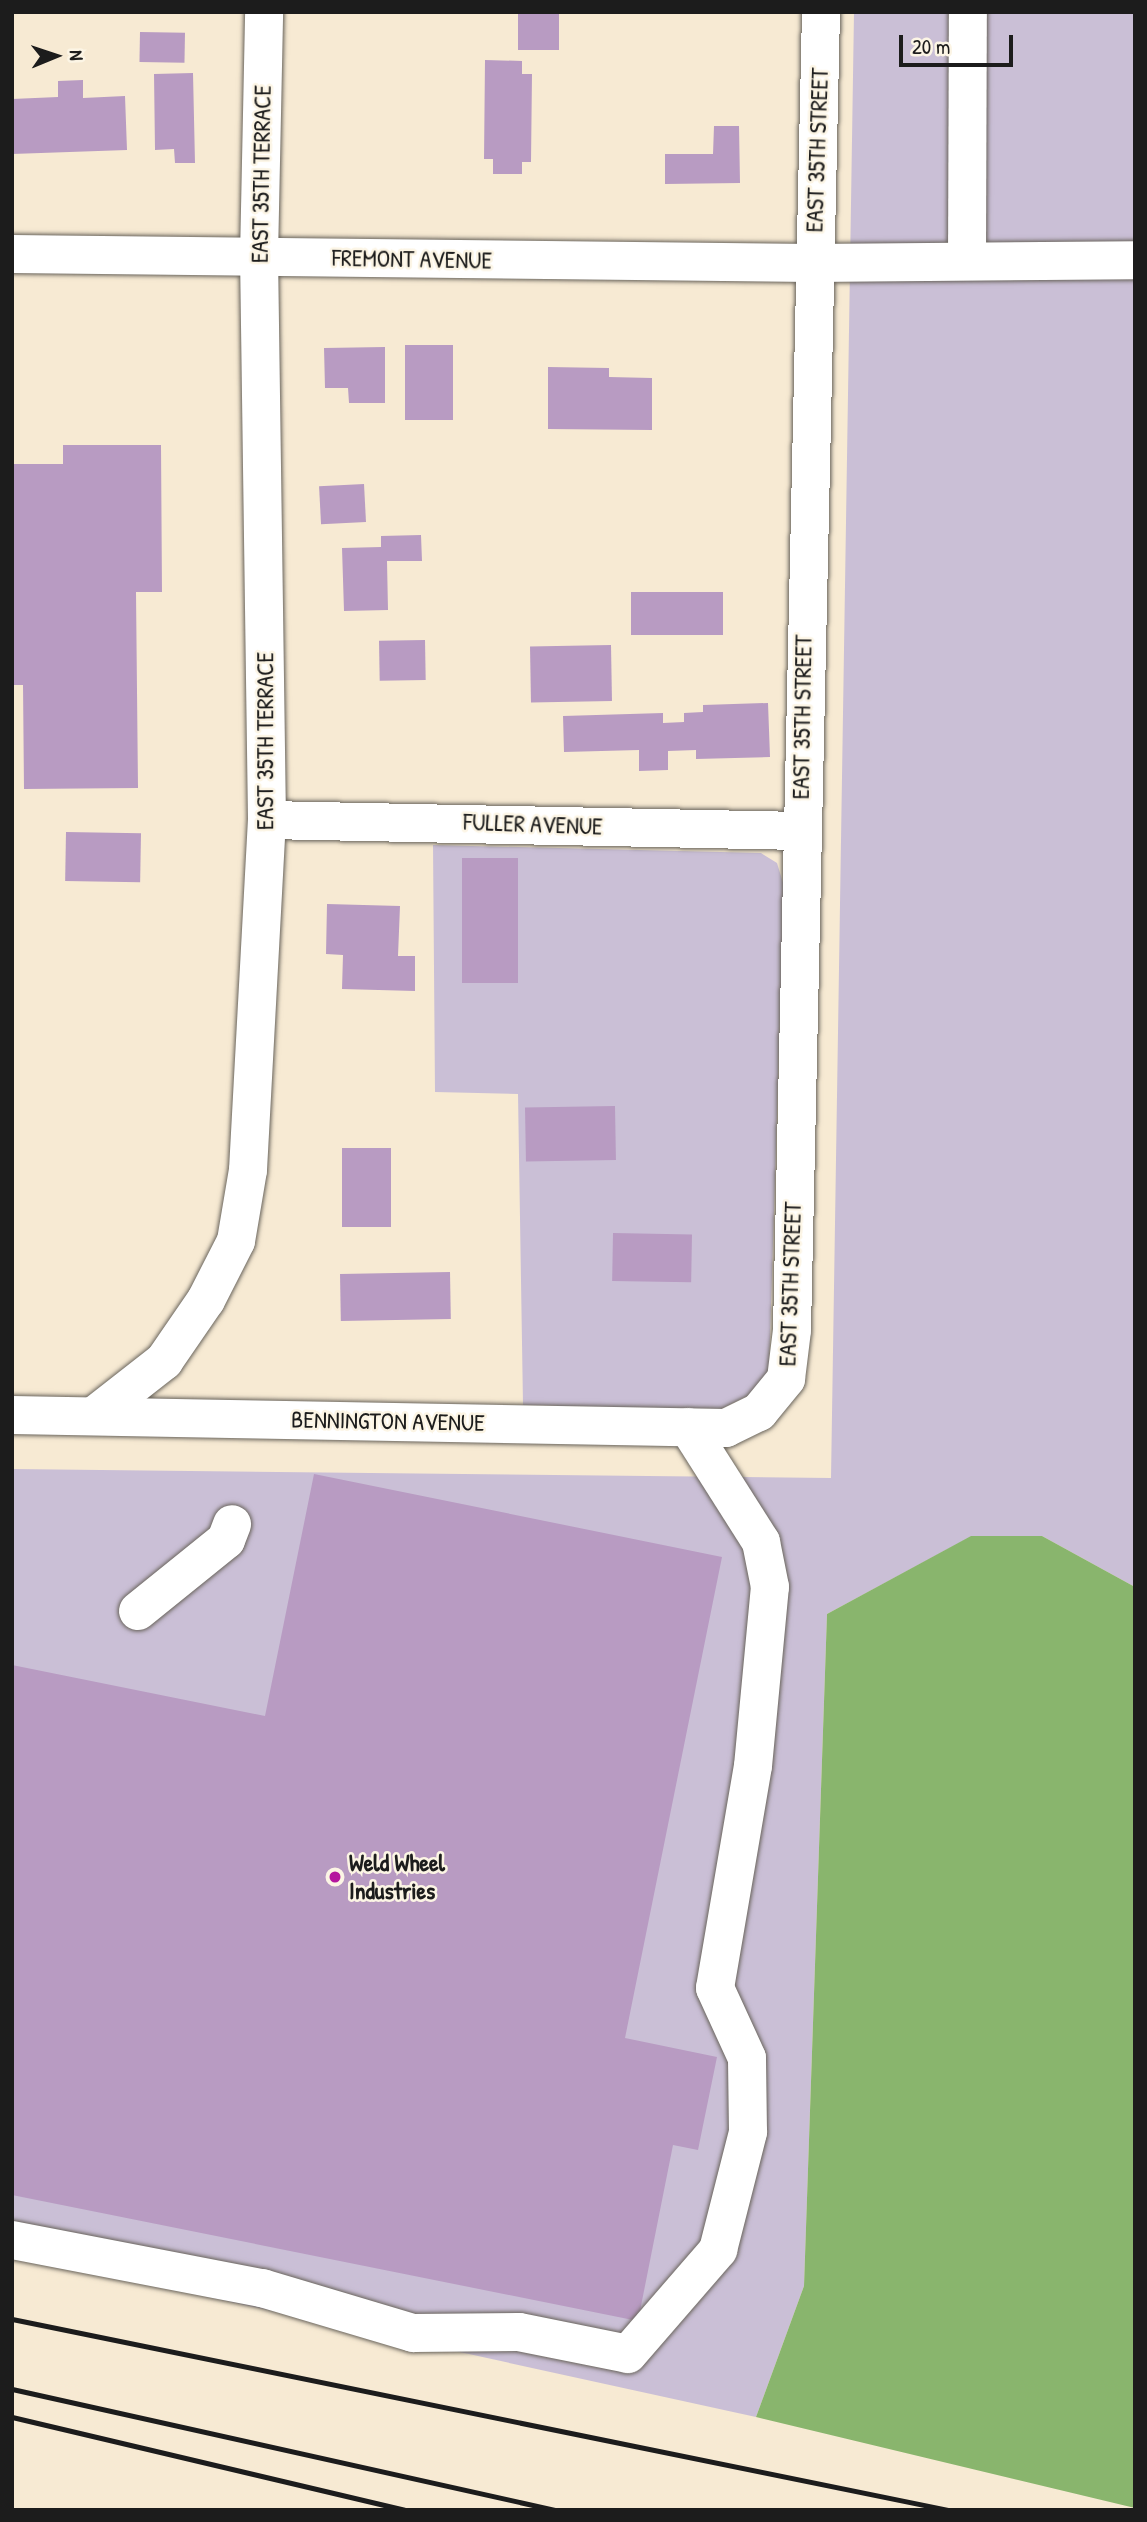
<!DOCTYPE html>
<style>
body{margin:0}
#map{position:relative;width:1147px;height:2522px;overflow:hidden;background:#f7ead3;font-family:"Patrick Hand",sans-serif}
div>[style]{position:absolute}
[style*='--x']{left:calc(var(--x)*1px);top:calc(var(--y)*1px);width:calc(var(--w)*1px);rotate:calc(var(--a)*1deg)}
.industrial>*{inset:0;background:#cabfd6}
.forest>*{inset:0;background:#89b56d}
.building>*{inset:0;background:#b89bc2;transform-origin:0 0}
.roads{filter:drop-shadow(0 0 2px #69645c) drop-shadow(0 0 2px #69645c)}
.minor>*{height:38px;margin:-19px;padding:0 19px;transform-origin:19px;border-radius:19px;background:#fff}
.rail>*{height:5px;margin:-2.5px;padding:0 2.5px;transform-origin:2.5px;border-radius:2.5px;background:#1c1c1c}
.dots>*{width:19px;height:19px;translate:-50% -50%;box-sizing:border-box;border:4px solid #fcf5e5;border-radius:50%}
span{translate:-50% -50%;white-space:nowrap;text-align:center;line-height:1.15;-webkit-text-stroke:5px #fcf5e5;paint-order:stroke}
.street-label{font-size:24px;color:#1c1c1c}
.poi-label{font-size:24px;color:#1c1c1c;font-weight:700}
.left{translate:0 -50%;text-align:left}
.frame{position:absolute;inset:0;border:14px solid #1c1c1c;pointer-events:none}
.north{position:absolute;left:21px;top:21px;width:70px;height:70px;-webkit-text-stroke:5px #fcf5e5;paint-order:stroke;rotate:88deg;font-size:19px;font-weight:700;line-height:28px;text-align:center;color:#1c1c1c}
.north::after{content:'';display:block;margin:auto;width:24px;height:32px;background:#1c1c1c;clip-path:polygon(50% 0,100% 100%,50% 72%,0 100%)}
.scale{position:absolute;left:899px;top:35px;width:114px;height:32px;box-sizing:border-box;border:4px solid #1c1c1c;border-top:0;padding-left:9px;font-size:21px;line-height:24px;white-space:nowrap;color:#1c1c1c;-webkit-text-stroke:5px #fcf5e5;paint-order:stroke}
</style>
<div id="map">
<div class="industrial">
<div style="clip-path:polygon(854px 12px,1135px 12px,1135px 1587px,1042px 1536px,972px 1536px,827px 1614px,804px 2286px,756px 2417px,12px 2254px,12px 1469px,831px 1478px)"></div>
<div style="clip-path:polygon(433px 845px,761px 853px,777px 863px,784px 886px,769px 1372px,749px 1395px,719px 1410px,523px 1405px,518px 1094px,435px 1092px)"></div>
</div>
<div class="forest">
<div style="clip-path:polygon(971px 1536px,1042px 1536px,1135px 1587px,1135px 2508px,756px 2417px,804px 2286px,827px 1614px)"></div>
</div>
<div class="building">
<div style="left:518px;top:12px;width:41px;height:38px"></div>
<div style="left:140px;top:32px;width:45px;height:30px;rotate:1deg"></div>
<div style="clip-path:polygon(485px 60px,522px 61px,522px 74px,532px 74px,531px 162px,522px 162px,522px 174px,493px 174px,493px 159px,484px 159px)"></div>
<div style="clip-path:polygon(193px 73px,195px 163px,175px 163px,174px 149px,155px 150px,154px 74px)"></div>
<div style="clip-path:polygon(83px 80px,83px 98px,125px 96px,127px 150px,12px 154px,12px 99px,58px 97px,58px 81px)"></div>
<div style="clip-path:polygon(714px 126px,739px 126px,740px 183px,665px 184px,665px 154px,713px 154px)"></div>
<div style="left:405px;top:345px;width:48px;height:75px"></div>
<div style="clip-path:polygon(385px 347px,385px 403px,349px 403px,348px 388px,325px 388px,324px 348px)"></div>
<div style="clip-path:polygon(548px 367px,609px 368px,609px 377px,652px 378px,652px 430px,548px 429px)"></div>
<div style="clip-path:polygon(63px 445px,161px 445px,162px 592px,136px 592px,138px 788px,24px 789px,23px 685px,12px 685px,12px 464px,63px 464px)"></div>
<div style="left:364px;top:484px;width:38px;height:45px;rotate:87deg"></div>
<div style="clip-path:polygon(421px 535px,422px 561px,387px 561px,388px 610px,344px 611px,342px 548px,381px 547px,381px 536px)"></div>
<div style="left:631px;top:592px;width:92px;height:43px"></div>
<div style="left:425px;top:640px;width:40px;height:46px;rotate:89deg"></div>
<div style="left:611px;top:645px;width:56px;height:81px;rotate:89deg"></div>
<div style="clip-path:polygon(768px 703px,770px 757px,696px 759px,696px 750px,668px 751px,668px 770px,639px 771px,639px 750px,564px 752px,563px 716px,663px 713px,663px 723px,684px 722px,684px 713px,703px 712px,703px 705px)"></div>
<div style="left:66px;top:832px;width:75px;height:49px;rotate:1deg"></div>
<div style="left:462px;top:858px;width:56px;height:125px"></div>
<div style="clip-path:polygon(327px 904px,400px 906px,398px 956px,415px 956px,415px 991px,342px 989px,343px 955px,326px 954px)"></div>
<div style="left:615px;top:1106px;width:54px;height:90px;rotate:89deg"></div>
<div style="left:342px;top:1148px;width:49px;height:79px"></div>
<div style="left:613px;top:1233px;width:79px;height:48px;rotate:1deg"></div>
<div style="left:450px;top:1272px;width:47px;height:110px;rotate:89deg"></div>
<div style="clip-path:polygon(314px 1474px,722px 1557px,625px 2038px,717px 2057px,698px 2150px,673px 2145px,638px 2321px,12px 2195px,12px 1665px,265px 1716px)"></div>
</div>
<div class="roads">
<div class="minor">
<div style="--x:12;--y:254;--w:800;--a:0.64"></div>
<div style="--x:812;--y:263;--w:323;--a:-0.5"></div>
<div style="--x:967;--y:261;--w:249;--a:-89.8"></div>
<div style="--x:267;--y:820;--w:533;--a:1.18"></div>
<div style="--x:12;--y:1415;--w:714;--a:1.04"></div>
<div style="--x:726;--y:1428;--w:37;--a:-26"></div>
<div style="--x:759;--y:1412;--w:43;--a:-50.7"></div>
<div style="--x:786;--y:1379;--w:49;--a:-83"></div>
<div style="--x:792;--y:1330;--w:1318;--a:-88.74"></div>
<div style="--x:95;--y:1415;--w:88;--a:-38"></div>
<div style="--x:164;--y:1361;--w:74;--a:-55.5"></div>
<div style="--x:206;--y:1300;--w:66;--a:-63"></div>
<div style="--x:236;--y:1241;--w:72;--a:-80.4"></div>
<div style="--x:248;--y:1170;--w:351;--a:-86.9"></div>
<div style="--x:267;--y:820;--w:563;--a:-90.81"></div>
<div style="--x:259;--y:257;--w:245;--a:-88.8"></div>
<div style="--x:138;--y:1611;--w:113;--a:-38.9"></div>
<div style="--x:226;--y:1540;--w:17;--a:-69"></div>
<div style="--x:12;--y:2240;--w:255;--a:10.9"></div>
<div style="--x:262;--y:2288;--w:158;--a:16.6"></div>
<div style="--x:413;--y:2333;--w:106;--a:-0.5"></div>
<div style="--x:519;--y:2332;--w:111;--a:11.4"></div>
<div style="--x:628;--y:2354;--w:138;--a:-49.1"></div>
<div style="--x:718;--y:2250;--w:122;--a:-75.7"></div>
<div style="--x:748;--y:2132;--w:74;--a:-90.8"></div>
<div style="--x:747;--y:2058;--w:77;--a:-114.6"></div>
<div style="--x:715;--y:1988;--w:225;--a:-80.3"></div>
<div style="--x:753;--y:1766;--w:180;--a:-84.6"></div>
<div style="--x:770;--y:1587;--w:46;--a:-101.3"></div>
<div style="--x:761;--y:1542;--w:136;--a:-122.4"></div>
</div>
</div>
<div class="rail">
<div style="--x:12;--y:2319;--w:955;--a:11.53"></div>
<div style="--x:12;--y:2389;--w:556;--a:12.56"></div>
<div style="--x:12;--y:2417;--w:403;--a:13.3"></div>
</div>
<div class="dots">
<div style="left:335px;top:1877px;background:#b5179e"></div>
</div>
<div class="street-label">
<span style="left:817px;top:150px;rotate:-88deg">EAST 35TH STREET</span>
<span style="left:261px;top:174px;rotate:-89deg">EAST 35TH TERRACE</span>
<span style="left:412px;top:259px;rotate:1deg">FREMONT AVENUE</span>
<span style="left:802px;top:717px;rotate:-89deg">EAST 35TH STREET</span>
<span style="left:265px;top:741px;rotate:-90deg">EAST 35TH TERRACE</span>
<span style="left:533px;top:824px;rotate:2deg">FULLER AVENUE</span>
<span style="left:790px;top:1284px;rotate:-88deg">EAST 35TH STREET</span>
<span style="left:388px;top:1421px;rotate:1deg">BENNINGTON AVENUE</span>
</div>
<div class="poi-label">
<span class="left" style="left:349px;top:1877px">Weld Wheel<br>Industries</span>
</div>
<div class="frame"></div>
<div class="north">N</div>
<div class="scale">20 m</div>
</div>
